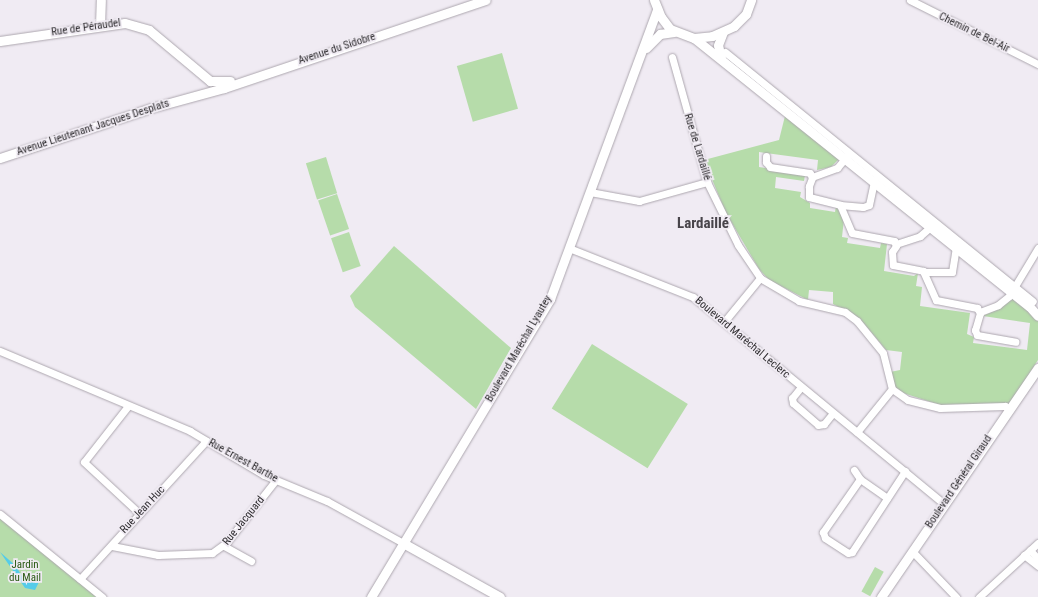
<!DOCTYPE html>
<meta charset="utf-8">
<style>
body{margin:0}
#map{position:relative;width:1038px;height:597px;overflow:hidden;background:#f0ebf3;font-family:"Roboto Condensed",sans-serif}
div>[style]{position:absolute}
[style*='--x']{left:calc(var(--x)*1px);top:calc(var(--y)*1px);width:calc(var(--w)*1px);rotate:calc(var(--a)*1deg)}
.green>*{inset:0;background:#b6dcaa;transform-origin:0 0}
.water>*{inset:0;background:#55cce9}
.roads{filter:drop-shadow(0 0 1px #ada7af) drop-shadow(0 0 1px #ada7af)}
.street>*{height:7px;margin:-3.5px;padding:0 3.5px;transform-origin:3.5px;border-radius:3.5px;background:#fff}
.secondary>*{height:9px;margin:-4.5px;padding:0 4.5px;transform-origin:4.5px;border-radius:4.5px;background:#fff}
span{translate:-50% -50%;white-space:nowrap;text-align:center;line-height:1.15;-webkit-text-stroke:3.5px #f0ebf3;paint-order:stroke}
.street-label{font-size:11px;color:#2d2b2e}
.park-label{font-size:11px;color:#275811}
.district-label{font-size:15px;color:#48444a;font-weight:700}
</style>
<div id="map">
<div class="green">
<div style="left:502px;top:53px;width:58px;height:47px;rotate:74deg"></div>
<div style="clip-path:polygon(785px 116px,839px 159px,831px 167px,817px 170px,818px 160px,759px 152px,759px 167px,805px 175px,804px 181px,776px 177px,775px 188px,801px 192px,800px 197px,810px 203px,810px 208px,835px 212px,836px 206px,844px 219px,842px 237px,848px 238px,847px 243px,880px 248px,881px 243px,887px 244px,884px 271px,914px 276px,918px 273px,916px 286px,922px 287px,920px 306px,970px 313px,967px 334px,974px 337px,973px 343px,1027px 350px,1030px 323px,983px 316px,1003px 306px,1012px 296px,1034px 315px,1038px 321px,1038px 360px,1010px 404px,940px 405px,903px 393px,895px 387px,890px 372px,900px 370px,902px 352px,886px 350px,860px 319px,833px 304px,833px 292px,809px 290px,808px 300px,769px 280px,759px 269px,726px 213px,704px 160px,779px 140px)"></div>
<div style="left:326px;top:157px;width:38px;height:21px;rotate:73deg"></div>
<div style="left:337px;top:194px;width:37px;height:20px;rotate:71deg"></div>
<div style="left:349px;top:232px;width:36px;height:19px;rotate:71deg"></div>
<div style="clip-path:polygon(394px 246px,511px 348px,476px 409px,355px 307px,350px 296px)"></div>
<div style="left:592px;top:344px;width:113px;height:76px;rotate:32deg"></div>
<div style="clip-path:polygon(0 518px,39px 550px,97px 597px,0 597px)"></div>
<div style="left:875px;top:567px;width:10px;height:28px;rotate:29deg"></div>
</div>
<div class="water">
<div style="clip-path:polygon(0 552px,16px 566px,24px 580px,31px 575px,41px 578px,35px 590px,25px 588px)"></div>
</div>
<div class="roads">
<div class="street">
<div style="--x:910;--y:0;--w:143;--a:26.6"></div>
<div style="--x:725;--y:52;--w:396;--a:39"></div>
<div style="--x:672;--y:57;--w:130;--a:74.4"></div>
<div style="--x:707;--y:182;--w:70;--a:63.8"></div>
<div style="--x:738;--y:245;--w:40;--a:56"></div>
<div style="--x:760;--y:278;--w:45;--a:30.5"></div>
<div style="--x:799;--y:301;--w:47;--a:13.4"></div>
<div style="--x:845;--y:312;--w:15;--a:37"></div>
<div style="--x:857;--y:321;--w:41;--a:50.9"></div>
<div style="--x:883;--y:353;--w:37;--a:76"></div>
<div style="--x:892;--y:389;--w:19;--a:35"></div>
<div style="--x:908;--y:400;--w:33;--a:14"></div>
<div style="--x:940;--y:408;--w:65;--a:-1.8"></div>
<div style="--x:1005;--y:406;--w:5;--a:37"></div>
<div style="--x:766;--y:156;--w:6;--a:90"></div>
<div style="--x:766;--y:162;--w:6;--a:51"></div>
<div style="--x:770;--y:167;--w:40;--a:8.5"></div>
<div style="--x:810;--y:173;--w:5;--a:68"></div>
<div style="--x:812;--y:178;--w:9;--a:111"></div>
<div style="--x:809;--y:186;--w:11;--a:90"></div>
<div style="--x:809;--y:197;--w:32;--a:14"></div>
<div style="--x:840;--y:205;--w:30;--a:67"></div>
<div style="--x:852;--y:233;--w:43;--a:10.8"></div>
<div style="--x:894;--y:241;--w:5;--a:68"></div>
<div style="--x:896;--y:246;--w:7;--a:124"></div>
<div style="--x:892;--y:252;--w:13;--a:86"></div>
<div style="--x:893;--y:265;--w:31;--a:11"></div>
<div style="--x:923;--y:271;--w:32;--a:66"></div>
<div style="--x:936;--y:300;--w:42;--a:11"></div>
<div style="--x:977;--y:308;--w:6;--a:59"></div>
<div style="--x:980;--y:313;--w:18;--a:106"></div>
<div style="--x:975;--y:330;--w:5;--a:68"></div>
<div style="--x:977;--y:335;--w:39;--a:10"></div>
<div style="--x:812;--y:177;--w:27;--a:-20"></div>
<div style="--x:837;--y:168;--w:17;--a:-50"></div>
<div style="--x:590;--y:192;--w:50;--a:10.4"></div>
<div style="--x:639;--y:201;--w:71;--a:-15.6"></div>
<div style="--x:840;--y:205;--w:23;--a:5"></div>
<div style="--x:863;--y:207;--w:6;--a:-18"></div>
<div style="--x:869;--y:205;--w:25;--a:-78"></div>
<div style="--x:896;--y:244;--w:25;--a:-18"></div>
<div style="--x:920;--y:236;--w:18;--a:-41"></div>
<div style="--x:569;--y:248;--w:133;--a:21.6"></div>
<div style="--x:693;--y:297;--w:325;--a:39.5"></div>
<div style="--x:924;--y:272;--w:28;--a:0"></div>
<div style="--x:952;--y:272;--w:25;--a:-81"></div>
<div style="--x:980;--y:312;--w:19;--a:-21"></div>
<div style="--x:998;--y:305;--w:14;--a:-39"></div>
<div style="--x:1009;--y:296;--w:56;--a:-58.9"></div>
<div style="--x:724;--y:322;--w:57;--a:-50.7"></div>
<div style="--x:0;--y:351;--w:206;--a:22.8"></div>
<div style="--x:190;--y:431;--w:86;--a:30.7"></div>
<div style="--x:264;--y:475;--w:68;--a:22.4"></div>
<div style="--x:327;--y:501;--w:87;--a:28.9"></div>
<div style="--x:801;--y:387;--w:14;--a:129"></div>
<div style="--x:792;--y:398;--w:5;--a:79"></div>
<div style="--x:793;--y:403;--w:33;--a:41"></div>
<div style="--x:818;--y:425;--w:6;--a:-9"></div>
<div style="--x:824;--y:424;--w:14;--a:-51"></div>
<div style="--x:128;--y:406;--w:71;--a:128.2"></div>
<div style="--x:84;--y:462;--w:76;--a:42.9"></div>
<div style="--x:857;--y:432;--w:55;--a:-50.9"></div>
<div style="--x:854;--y:470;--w:11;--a:56"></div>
<div style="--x:860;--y:479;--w:33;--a:35"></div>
<div style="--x:860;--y:479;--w:65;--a:124.9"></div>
<div style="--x:823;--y:532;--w:6;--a:72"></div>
<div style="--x:825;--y:538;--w:27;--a:33"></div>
<div style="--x:848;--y:553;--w:4;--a:-14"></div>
<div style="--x:852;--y:552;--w:97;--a:-56.8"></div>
<div style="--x:0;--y:514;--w:132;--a:39.1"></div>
<div style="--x:112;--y:546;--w:47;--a:11.1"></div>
<div style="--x:158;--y:555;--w:54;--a:-2.1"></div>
<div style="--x:212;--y:553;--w:19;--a:-36"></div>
<div style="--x:227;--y:542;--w:78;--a:-51.8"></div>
<div style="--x:224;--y:546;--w:31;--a:29"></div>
<div style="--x:1030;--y:550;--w:12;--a:48"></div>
<div style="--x:912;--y:551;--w:64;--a:46.3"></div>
<div style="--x:1024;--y:555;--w:18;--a:38"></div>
<div style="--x:80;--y:579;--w:187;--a:-47.6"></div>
<div style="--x:979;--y:597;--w:80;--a:-42.5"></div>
</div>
<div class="secondary">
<div style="--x:654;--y:0;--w:18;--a:68"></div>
<div style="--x:661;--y:17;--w:15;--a:53"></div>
<div style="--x:670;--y:29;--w:26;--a:21"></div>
<div style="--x:694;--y:38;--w:18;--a:-6"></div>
<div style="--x:712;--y:36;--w:24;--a:-24"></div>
<div style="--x:734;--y:26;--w:17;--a:-45"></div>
<div style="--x:746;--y:14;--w:15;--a:-70"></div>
<div style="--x:100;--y:25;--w:25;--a:-88"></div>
<div style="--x:694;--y:38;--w:429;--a:38.7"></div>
<div style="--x:1029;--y:306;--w:13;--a:48"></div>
<div style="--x:0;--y:41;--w:126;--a:-8.2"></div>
<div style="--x:125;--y:23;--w:25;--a:16"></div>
<div style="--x:149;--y:30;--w:80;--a:39.9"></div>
<div style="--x:210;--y:81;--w:20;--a:0"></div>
<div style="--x:646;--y:48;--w:20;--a:-45"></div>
<div style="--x:660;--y:34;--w:14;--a:-8"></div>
<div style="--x:721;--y:58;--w:13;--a:-103"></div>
<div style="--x:718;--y:45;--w:14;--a:-69"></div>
<div style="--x:0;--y:158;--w:159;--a:-18.3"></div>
<div style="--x:151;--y:108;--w:76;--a:-15.3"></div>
<div style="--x:224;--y:88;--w:276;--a:-18.6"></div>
<div style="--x:403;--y:543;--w:111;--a:29.1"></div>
<div style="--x:371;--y:597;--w:348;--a:-59"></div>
<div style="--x:550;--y:299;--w:309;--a:-69.7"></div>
<div style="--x:881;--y:597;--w:278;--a:-55.6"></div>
</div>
</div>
<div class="street-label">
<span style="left:86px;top:28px;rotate:-8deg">Rue de Péraudel</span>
<span style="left:974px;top:33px;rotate:26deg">Chemin de Bel-Air</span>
<span style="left:337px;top:49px;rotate:-18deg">Avenue du Sidobre</span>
<span style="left:93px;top:128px;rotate:-18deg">Avenue Lieutenant Jacques Desplats</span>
<span style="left:697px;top:147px;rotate:73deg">Rue de Lardaillé</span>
<span style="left:742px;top:338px;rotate:40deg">Boulevard Maréchal Leclerc</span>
<span style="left:519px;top:349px;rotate:-60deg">Boulevard Maréchal Lyautey</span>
<span style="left:243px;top:461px;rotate:29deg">Rue Ernest Barthe</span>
<span style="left:959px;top:482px;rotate:-56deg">Boulevard Général Giraud</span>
<span style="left:143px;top:510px;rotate:-47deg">Rue Jean Huc</span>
<span style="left:244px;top:521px;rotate:-51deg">Rue Jacquard</span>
</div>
<div class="park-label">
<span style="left:25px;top:572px">Jardin<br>du Mail</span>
</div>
<div class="district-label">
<span style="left:703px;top:224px">Lardaillé</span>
</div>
</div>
